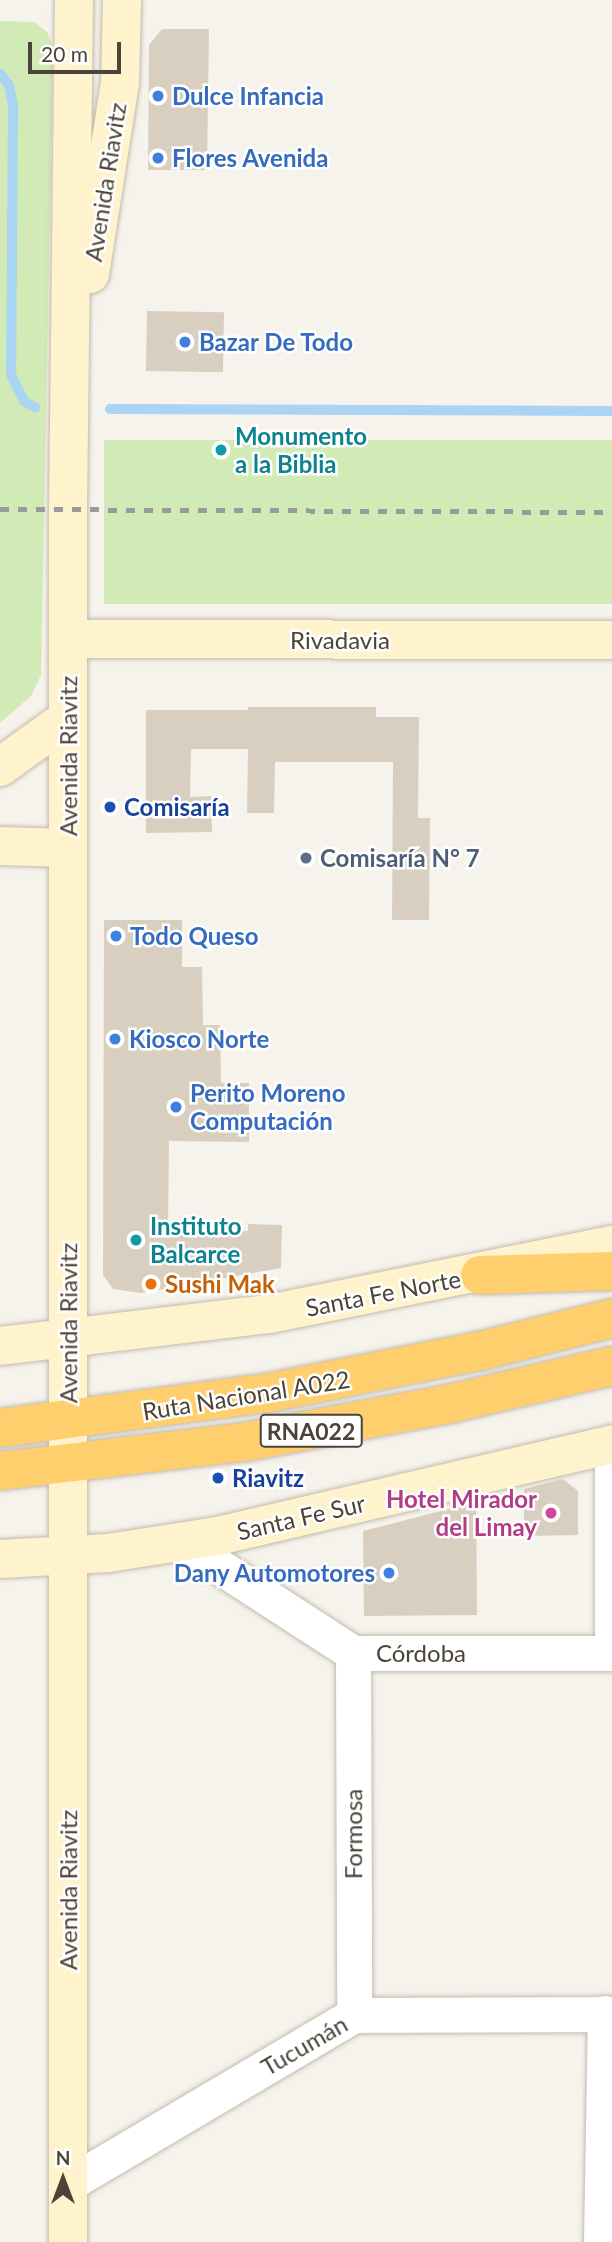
<!DOCTYPE html>
<meta charset="utf-8">
<style>
body{margin:0}
#map{position:relative;width:612px;height:2242px;overflow:hidden;background:#f6f3ec;font-family:Lato,sans-serif}
div>[style]{position:absolute}
[style*='--x']{left:calc(var(--x)*1px);top:calc(var(--y)*1px);width:calc(var(--w)*1px);rotate:calc(var(--a)*1deg)}
.green>*{inset:0;background:#d2eab5;transform-origin:0 0}
.stream>*{height:10px;margin:-5px;padding:0 5px;transform-origin:5px;border-radius:5px;background:#a9d4f2}
.building>*{inset:0;background:#d8cfc1;transform-origin:0 0}
.roads{filter:drop-shadow(0 0 2px #c2bbae) drop-shadow(0 0 2px #c2bbae)}
.street>*{height:35px;margin:-17.5px;padding:0 17.5px;transform-origin:17.5px;border-radius:17.5px;background:#fff}
.secondary>*{height:38px;margin:-19px;padding:0 19px;transform-origin:19px;border-radius:19px;background:#fff3cd}
.highway>*{height:38px;margin:-19px;padding:0 19px;transform-origin:19px;border-radius:19px;background:#ffcf6e}
.rail>*{height:5px;margin-top:-2.5px;transform-origin:0;background:repeating-linear-gradient(90deg,#9a9a9a 0 9px,transparent 0 18px)}
.dots>*{width:19px;height:19px;translate:-50% -50%;box-sizing:border-box;border:4px solid #fff;border-radius:50%}
span{translate:-50% -50%;white-space:nowrap;text-align:center;line-height:1.15;-webkit-text-stroke:5px #fff;paint-order:stroke}
.shield-label span{padding:2px 5px;background:#fff;border:2px solid;border-radius:5px;-webkit-text-stroke-width:0}
.shield-label{font-size:23px;color:#4b4439;font-weight:700}
.shop-label{font-size:24px;color:#366cbe;font-weight:700}
.left{translate:0 -50%;text-align:left}
.right{translate:-100% -50%;text-align:right}
.street-label{font-size:24px;color:#4b4439}
.culture-label{font-size:24px;color:#0d838f;font-weight:700}
.transit-label{font-size:24px;color:#164399;font-weight:700}
.service-label{font-size:24px;color:#4e5e75;font-weight:700}
.food-label{font-size:24px;color:#c56008;font-weight:700}
.hotel-label{font-size:24px;color:#b23c85;font-weight:700}
.north{position:absolute;left:28px;top:2144px;width:70px;height:70px;-webkit-text-stroke:5px #fff;paint-order:stroke;rotate:0deg;font-size:19px;font-weight:700;line-height:28px;text-align:center;color:#4b4439}
.north::after{content:'';display:block;margin:auto;width:24px;height:32px;background:#4b4439;clip-path:polygon(50% 0,100% 100%,50% 72%,0 100%)}
.scale{position:absolute;left:28px;top:42px;width:93px;height:32px;box-sizing:border-box;border:4px solid #4b4439;border-top:0;padding-left:9px;font-size:21px;line-height:24px;white-space:nowrap;color:#4b4439;-webkit-text-stroke:5px #fff;paint-order:stroke}
</style>
<div id="map">
<div class="green">
<div style="clip-path:polygon(0 21px,34px 22px,47px 32px,53px 47px,41px 675px,31px 696px,0 723px)"></div>
<div style="left:104px;top:440px;width:508px;height:164px"></div>
</div>
<div class="stream">
<div style="--x:0;--y:74;--w:14;--a:51"></div>
<div style="--x:9;--y:85;--w:21;--a:79"></div>
<div style="--x:13;--y:106;--w:269;--a:90.4"></div>
<div style="--x:11;--y:375;--w:29;--a:63"></div>
<div style="--x:24;--y:401;--w:13;--a:29"></div>
<div style="--x:110;--y:409;--w:502;--a:0.23"></div>
</div>
<div class="building">
<div style="clip-path:polygon(162px 29px,209px 29px,207px 170px,148px 170px,149px 45px)"></div>
<div style="left:147px;top:311px;width:77px;height:60px;rotate:1deg"></div>
<div style="clip-path:polygon(248px 707px,376px 707px,376px 717px,419px 717px,418px 818px,430px 818px,429px 920px,392px 920px,393px 762px,275px 762px,274px 813px,247px 813px,248px 749px,191px 749px,190px 797px,211px 796px,212px 832px,146px 833px,146px 710px,248px 710px)"></div>
<div style="clip-path:polygon(104px 920px,182px 920px,182px 967px,202px 967px,203px 1025px,220px 1025px,221px 1083px,249px 1083px,249px 1142px,169px 1141px,168px 1232px,248px 1231px,248px 1224px,282px 1225px,281px 1268px,141px 1293px,113px 1289px,103px 1275px)"></div>
<div style="clip-path:polygon(563px 1479px,578px 1491px,578px 1535px,524px 1536px,524px 1489px)"></div>
<div style="clip-path:polygon(476px 1502px,477px 1615px,364px 1616px,363px 1531px)"></div>
</div>
<div class="roads">
<div class="street">
<div style="--x:183;--y:1543;--w:202;--a:32.9"></div>
<div style="--x:353;--y:1653;--w:259;--a:0"></div>
<div style="--x:353;--y:1653;--w:362;--a:89.8"></div>
<div style="--x:612;--y:1653;--w:207;--a:-90"></div>
<div style="--x:68;--y:2184;--w:332;--a:-30.6"></div>
<div style="--x:354;--y:2015;--w:258;--a:-0.2"></div>
<div style="--x:601;--y:2242;--w:229;--a:-89"></div>
</div>
<div class="secondary">
<div style="--x:90;--y:274;--w:193;--a:-81.1"></div>
<div style="--x:120;--y:83;--w:83;--a:-88.6"></div>
<div style="--x:68;--y:639;--w:544;--a:0.11"></div>
<div style="--x:0;--y:767;--w:84;--a:-35.8"></div>
<div style="--x:0;--y:846;--w:68;--a:1.7"></div>
<div style="--x:0;--y:1346;--w:271;--a:-6.8"></div>
<div style="--x:269;--y:1314;--w:350;--a:-11.4"></div>
<div style="--x:0;--y:1559;--w:108;--a:-3.2"></div>
<div style="--x:108;--y:1553;--w:111;--a:-8.8"></div>
<div style="--x:218;--y:1536;--w:405;--a:-13.1"></div>
<div style="--x:68;--y:2242;--w:1732;--a:-90"></div>
<div style="--x:68;--y:510;--w:510;--a:-89.33"></div>
</div>
<div class="highway">
<div style="--x:480;--y:1275;--w:132;--a:-1.7"></div>
<div style="--x:0;--y:1428;--w:269;--a:-7.5"></div>
<div style="--x:267;--y:1393;--w:217;--a:-11.2"></div>
<div style="--x:480;--y:1351;--w:136;--a:-14"></div>
<div style="--x:0;--y:1471;--w:247;--a:-6.8"></div>
<div style="--x:245;--y:1442;--w:212;--a:-10.6"></div>
<div style="--x:453;--y:1403;--w:163;--a:-13.1"></div>
</div>
</div>
<div class="rail">
<div style="--x:0;--y:509;--w:612;--a:0.28"></div>
</div>
<div class="dots">
<div style="left:158px;top:96px;background:#3f7fe0"></div>
<div style="left:158px;top:158px;background:#3f7fe0"></div>
<div style="left:185px;top:342px;background:#3f7fe0"></div>
<div style="left:221px;top:450px;background:#0f9aa8"></div>
<div style="left:110px;top:807px;background:#1a4fb4"></div>
<div style="left:306px;top:858px;background:#5c6f8a"></div>
<div style="left:116px;top:936px;background:#3f7fe0"></div>
<div style="left:115px;top:1039px;background:#3f7fe0"></div>
<div style="left:176px;top:1107px;background:#3f7fe0"></div>
<div style="left:136px;top:1240px;background:#0f9aa8"></div>
<div style="left:151px;top:1284px;background:#e8710a"></div>
<div style="left:218px;top:1478px;background:#1a4fb4"></div>
<div style="left:551px;top:1513px;background:#d1479c"></div>
<div style="left:389px;top:1573px;background:#3f7fe0"></div>
</div>
<div class="shield-label">
<span style="left:311px;top:1431px">RNA022</span>
</div>
<div class="shop-label">
<span class="left" style="left:172px;top:96px">Dulce Infancia</span>
<span class="left" style="left:172px;top:158px">Flores Avenida</span>
<span class="left" style="left:199px;top:342px">Bazar De Todo</span>
<span class="left" style="left:130px;top:936px">Todo Queso</span>
<span class="left" style="left:129px;top:1039px">Kiosco Norte</span>
<span class="left" style="left:190px;top:1107px">Perito Moreno<br>Computación</span>
<span class="right" style="left:375px;top:1573px">Dany Automotores</span>
</div>
<div class="street-label">
<span style="left:105px;top:182px;rotate:-81deg">Avenida Riavitz</span>
<span style="left:340px;top:640px">Rivadavia</span>
<span style="left:68px;top:756px;rotate:-90deg">Avenida Riavitz</span>
<span style="left:383px;top:1293px;rotate:-11deg">Santa Fe Norte</span>
<span style="left:68px;top:1323px;rotate:-90deg">Avenida Riavitz</span>
<span style="left:246px;top:1395px;rotate:-9deg">Ruta Nacional A022</span>
<span style="left:301px;top:1517px;rotate:-13deg">Santa Fe Sur</span>
<span style="left:421px;top:1653px">Córdoba</span>
<span style="left:353px;top:1834px;rotate:-90deg">Formosa</span>
<span style="left:68px;top:1890px;rotate:-90deg">Avenida Riavitz</span>
<span style="left:304px;top:2045px;rotate:-30deg">Tucumán</span>
</div>
<div class="culture-label">
<span class="left" style="left:235px;top:450px">Monumento<br>a la Biblia</span>
<span class="left" style="left:150px;top:1240px">Instituto<br>Balcarce</span>
</div>
<div class="transit-label">
<span class="left" style="left:124px;top:807px">Comisaría</span>
<span class="left" style="left:232px;top:1478px">Riavitz</span>
</div>
<div class="service-label">
<span class="left" style="left:320px;top:858px">Comisaría N° 7</span>
</div>
<div class="food-label">
<span class="left" style="left:165px;top:1284px">Sushi Mak</span>
</div>
<div class="hotel-label">
<span class="right" style="left:537px;top:1513px">Hotel Mirador<br>del Limay</span>
</div>
<div class="north">N</div>
<div class="scale">20 m</div>
</div>
